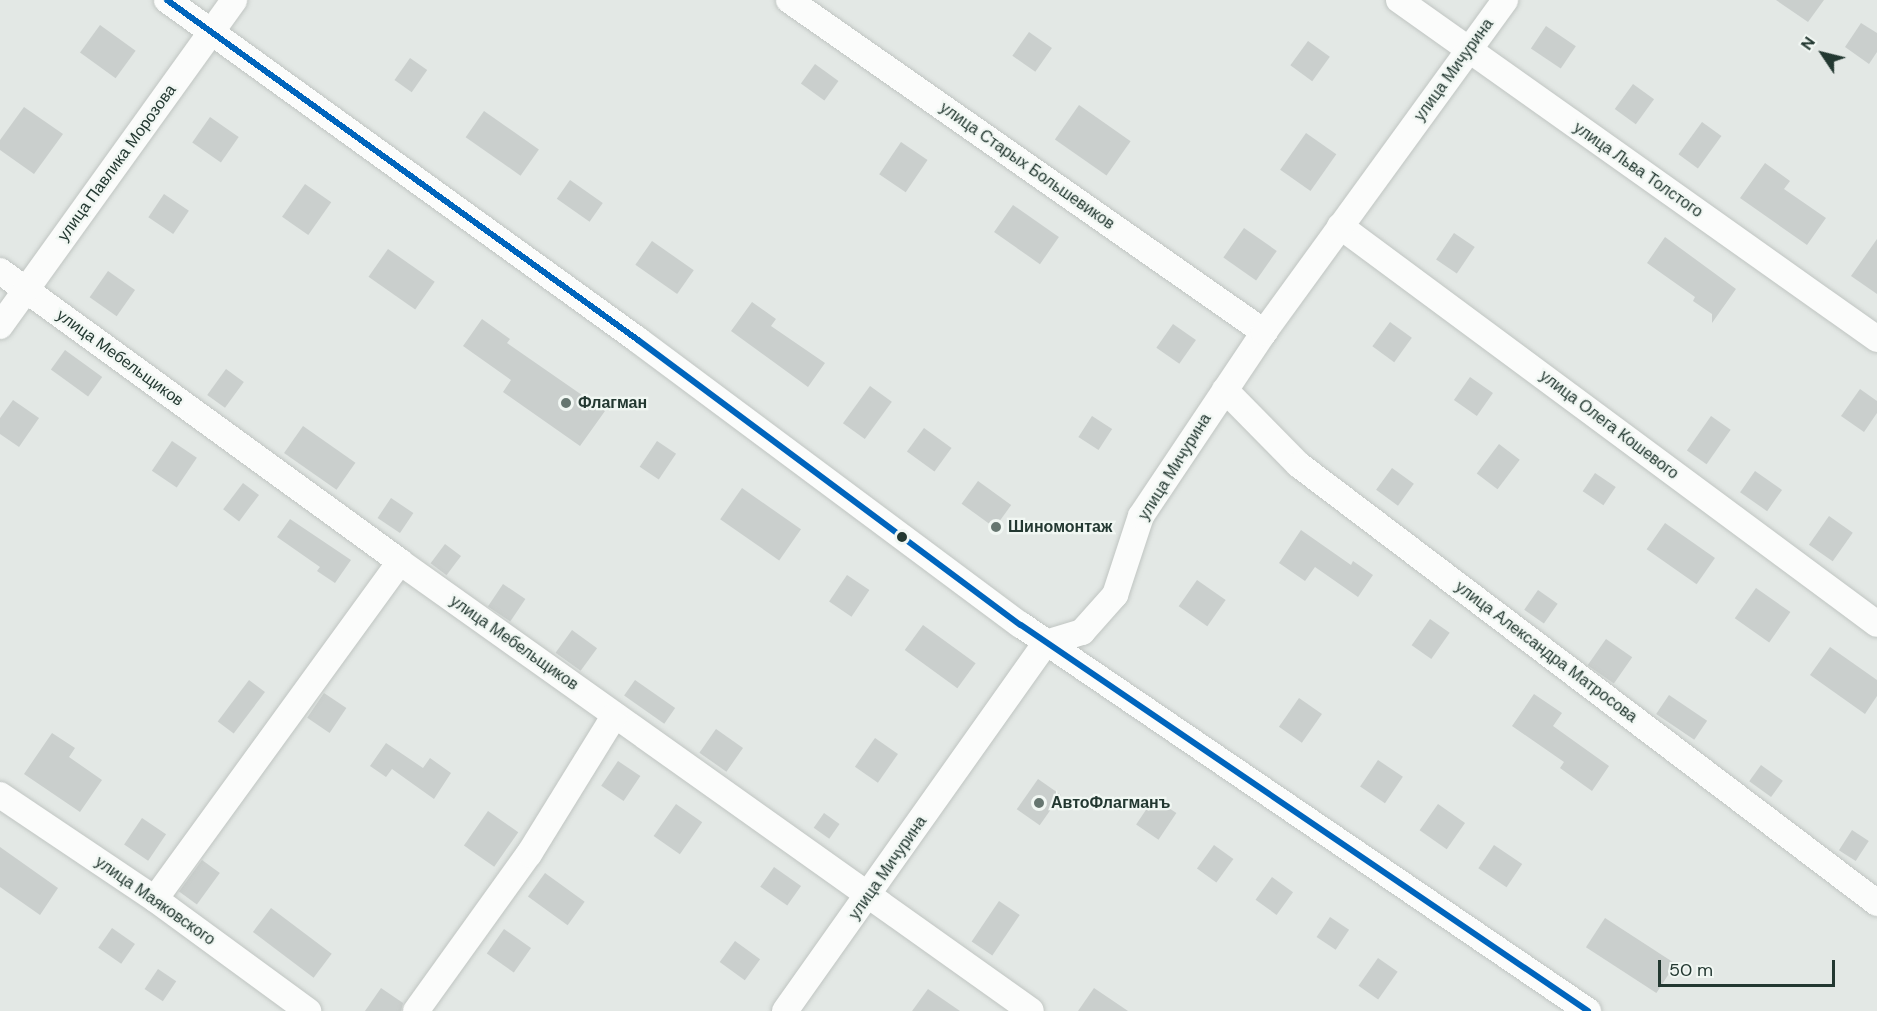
<!DOCTYPE html>
<meta charset="utf-8">
<style>
body{margin:0}
#map{position:relative;width:1877px;height:1011px;overflow:hidden;background:#e3e8e5;font-family:"DM Sans",sans-serif}
div>[style]{position:absolute}
[style*='--x']{left:calc(var(--x)*1px);top:calc(var(--y)*1px);width:calc(var(--w)*1px);rotate:calc(var(--a)*1deg)}
.building>*{inset:0;background:#cacfcd;transform-origin:0 0}
.roads{filter:drop-shadow(0 0 2px #c0c5c2) drop-shadow(0 0 2px #c0c5c2)}
.minor>*{height:26px;margin:-13px;padding:0 13px;transform-origin:13px;border-radius:13px;background:#fbfcfb}
.bus-1>*{height:6px;margin:-3px;padding:0 3px;transform-origin:3px;border-radius:3px;background:#0065bd}
.dots>*{width:16px;height:16px;translate:-50% -50%;box-sizing:border-box;border:3px solid #f1f7f3;border-radius:50%}
span{translate:-50% -50%;white-space:nowrap;text-align:center;line-height:1.15;-webkit-text-stroke:4.5px #f1f7f3;paint-order:stroke}
.street-label{font-size:16px;color:#233831}
.poi-label{font-size:16px;color:#233831;font-weight:700}
.left{translate:0 -50%;text-align:left}
.north{position:absolute;left:1793px;top:24px;width:60px;height:60px;-webkit-text-stroke:4px #f1f7f3;paint-order:stroke;rotate:305deg;font-size:16px;font-weight:700;line-height:24px;text-align:center;color:#233831}
.north::after{content:'';display:block;margin:auto;width:21px;height:27px;background:#233831;clip-path:polygon(50% 0,100% 100%,50% 72%,0 100%)}
.scale{position:absolute;left:1658px;top:960px;width:177px;height:27px;box-sizing:border-box;border:3px solid #233831;border-top:0;padding-left:8px;font-size:18px;line-height:21px;white-space:nowrap;color:#233831;-webkit-text-stroke:4px #f1f7f3;paint-order:stroke}
</style>
<div id="map">
<div class="building">
<div style="clip-path:polygon(1776px 0,1824px 0,1808px 22px)"></div>
<div style="clip-path:polygon(1861px 23px,1877px 33px,1877px 52px,1869px 64px,1845px 47px)"></div>
<div style="left:100px;top:25px;width:44px;height:34px;rotate:36deg"></div>
<div style="left:1546px;top:26px;width:36px;height:27px;rotate:34deg"></div>
<div style="left:1029px;top:32px;width:28px;height:29px;rotate:35deg"></div>
<div style="left:1308px;top:41px;width:27px;height:30px;rotate:36deg"></div>
<div style="left:410px;top:58px;width:21px;height:27px;rotate:35deg"></div>
<div style="left:815px;top:64px;width:29px;height:24px;rotate:36deg"></div>
<div style="left:1633px;top:84px;width:26px;height:31px;rotate:36deg"></div>
<div style="left:1079px;top:105px;width:63px;height:42px;rotate:35deg"></div>
<div style="clip-path:polygon(24px 107px,63px 134px,34px 174px,0 150px,0 140px)"></div>
<div style="left:484px;top:111px;width:67px;height:32px;rotate:35deg"></div>
<div style="left:210px;top:117px;width:35px;height:31px;rotate:35deg"></div>
<div style="left:1702px;top:122px;width:24px;height:40px;rotate:36deg"></div>
<div style="left:1306px;top:133px;width:37px;height:45px;rotate:35deg"></div>
<div style="left:901px;top:142px;width:32px;height:39px;rotate:34deg"></div>
<div style="clip-path:polygon(1765px 163px,1790px 181px,1784px 189px,1826px 218px,1807px 245px,1740px 198px)"></div>
<div style="left:570px;top:180px;width:40px;height:23px;rotate:35deg"></div>
<div style="left:305px;top:184px;width:32px;height:40px;rotate:35deg"></div>
<div style="left:164px;top:194px;width:30px;height:28px;rotate:34deg"></div>
<div style="left:1013px;top:205px;width:56px;height:33px;rotate:35deg"></div>
<div style="left:1244px;top:228px;width:40px;height:36px;rotate:35deg"></div>
<div style="left:1454px;top:233px;width:25px;height:32px;rotate:34deg"></div>
<div style="clip-path:polygon(1665px 237px,1736px 289px,1712px 323px,1712px 314px,1693px 301px,1695px 297px,1647px 263px)"></div>
<div style="clip-path:polygon(1877px 239px,1877px 294px,1851px 276px)"></div>
<div style="left:652px;top:241px;width:51px;height:29px;rotate:35deg"></div>
<div style="left:388px;top:249px;width:57px;height:34px;rotate:35deg"></div>
<div style="left:108px;top:271px;width:33px;height:32px;rotate:35deg"></div>
<div style="clip-path:polygon(752px 302px,776px 319px,771px 326px,825px 363px,808px 387px,731px 331px)"></div>
<div style="clip-path:polygon(482px 319px,510px 339px,507px 343px,605px 411px,580px 446px,503px 392px,511px 380px,463px 346px)"></div>
<div style="left:1390px;top:322px;width:27px;height:30px;rotate:36deg"></div>
<div style="left:1173px;top:324px;width:28px;height:29px;rotate:35deg"></div>
<div style="left:65px;top:350px;width:46px;height:24px;rotate:36deg"></div>
<div style="left:226px;top:369px;width:22px;height:32px;rotate:36deg"></div>
<div style="left:1470px;top:377px;width:28px;height:28px;rotate:35deg"></div>
<div style="left:870px;top:386px;width:27px;height:46px;rotate:36deg"></div>
<div style="clip-path:polygon(1860px 389px,1877px 401px,1877px 413px,1864px 432px,1841px 416px)"></div>
<div style="clip-path:polygon(13px 400px,39px 418px,19px 447px,0 434px,0 418px)"></div>
<div style="left:1092px;top:416px;width:24px;height:25px;rotate:33deg"></div>
<div style="left:1711px;top:416px;width:24px;height:42px;rotate:35deg"></div>
<div style="left:303px;top:426px;width:64px;height:33px;rotate:35deg"></div>
<div style="left:924px;top:428px;width:34px;height:29px;rotate:36deg"></div>
<div style="left:172px;top:441px;width:30px;height:36px;rotate:34deg"></div>
<div style="left:657px;top:441px;width:23px;height:31px;rotate:34deg"></div>
<div style="left:1499px;top:444px;width:26px;height:37px;rotate:37deg"></div>
<div style="left:1392px;top:468px;width:27px;height:27px;rotate:36deg"></div>
<div style="left:1755px;top:471px;width:33px;height:26px;rotate:35deg"></div>
<div style="left:1595px;top:473px;width:25px;height:22px;rotate:34deg"></div>
<div style="left:978px;top:481px;width:41px;height:28px;rotate:36deg"></div>
<div style="left:243px;top:483px;width:20px;height:33px;rotate:37deg"></div>
<div style="left:742px;top:488px;width:72px;height:38px;rotate:35deg"></div>
<div style="left:391px;top:498px;width:27px;height:24px;rotate:34deg"></div>
<div style="left:1829px;top:516px;width:29px;height:35px;rotate:35deg"></div>
<div style="clip-path:polygon(290px 519px,351px 560px,335px 583px,317px 571px,320px 567px,277px 537px)"></div>
<div style="left:1665px;top:523px;width:61px;height:32px;rotate:35deg"></div>
<div style="clip-path:polygon(1301px 530px,1351px 565px,1353px 561px,1373px 575px,1358px 597px,1315px 567px,1305px 581px,1279px 563px)"></div>
<div style="left:445px;top:544px;width:20px;height:24px;rotate:37deg"></div>
<div style="left:847px;top:575px;width:27px;height:32px;rotate:34deg"></div>
<div style="left:1197px;top:580px;width:35px;height:32px;rotate:35deg"></div>
<div style="left:503px;top:584px;width:27px;height:27px;rotate:34deg"></div>
<div style="left:1756px;top:588px;width:42px;height:37px;rotate:35deg"></div>
<div style="left:1538px;top:590px;width:24px;height:24px;rotate:35deg"></div>
<div style="left:1430px;top:619px;width:24px;height:32px;rotate:35deg"></div>
<div style="left:923px;top:625px;width:65px;height:31px;rotate:36deg"></div>
<div style="left:572px;top:630px;width:31px;height:28px;rotate:36deg"></div>
<div style="left:1606px;top:639px;width:32px;height:32px;rotate:35deg"></div>
<div style="clip-path:polygon(1830px 647px,1877px 680px,1877px 696px,1865px 714px,1810px 675px)"></div>
<div style="left:249px;top:680px;width:20px;height:52px;rotate:37deg"></div>
<div style="left:635px;top:680px;width:49px;height:19px;rotate:35deg"></div>
<div style="left:324px;top:693px;width:27px;height:30px;rotate:34deg"></div>
<div style="clip-path:polygon(1534px 694px,1562px 713px,1553px 726px,1609px 766px,1592px 791px,1560px 768px,1564px 762px,1512px 726px)"></div>
<div style="left:1669px;top:695px;width:46px;height:23px;rotate:34deg"></div>
<div style="left:1299px;top:698px;width:28px;height:35px;rotate:35deg"></div>
<div style="left:716px;top:729px;width:33px;height:29px;rotate:35deg"></div>
<div style="clip-path:polygon(52px 733px,75px 748px,69px 757px,102px 780px,80px 812px,24px 774px)"></div>
<div style="left:875px;top:738px;width:28px;height:35px;rotate:35deg"></div>
<div style="clip-path:polygon(386px 743px,423px 768px,430px 758px,451px 773px,434px 799px,392px 769px,386px 777px,370px 766px)"></div>
<div style="left:1378px;top:760px;width:30px;height:32px;rotate:34deg"></div>
<div style="left:618px;top:761px;width:27px;height:30px;rotate:34deg"></div>
<div style="left:1761px;top:765px;width:27px;height:20px;rotate:36deg"></div>
<div style="left:1038px;top:779px;width:28px;height:37px;rotate:35deg"></div>
<div style="left:1154px;top:798px;width:27px;height:32px;rotate:34deg"></div>
<div style="left:676px;top:804px;width:32px;height:39px;rotate:35deg"></div>
<div style="left:1438px;top:804px;width:33px;height:32px;rotate:35deg"></div>
<div style="left:488px;top:811px;width:37px;height:42px;rotate:35deg"></div>
<div style="left:824px;top:813px;width:19px;height:18px;rotate:35deg"></div>
<div style="left:142px;top:818px;width:29px;height:32px;rotate:34deg"></div>
<div style="left:1852px;top:830px;width:20px;height:24px;rotate:33deg"></div>
<div style="left:1214px;top:845px;width:24px;height:29px;rotate:36deg"></div>
<div style="left:1494px;top:845px;width:34px;height:28px;rotate:34deg"></div>
<div style="clip-path:polygon(0 847px,58px 888px,40px 915px,0 887px)"></div>
<div style="left:202px;top:860px;width:22px;height:39px;rotate:36deg"></div>
<div style="left:774px;top:867px;width:33px;height:24px;rotate:35deg"></div>
<div style="left:545px;top:873px;width:49px;height:29px;rotate:36deg"></div>
<div style="left:1272px;top:877px;width:26px;height:28px;rotate:36deg"></div>
<div style="left:999px;top:901px;width:25px;height:49px;rotate:34deg"></div>
<div style="left:271px;top:908px;width:76px;height:30px;rotate:37deg"></div>
<div style="left:1330px;top:917px;width:23px;height:24px;rotate:34deg"></div>
<div style="left:1605px;top:918px;width:84px;height:35px;rotate:33deg"></div>
<div style="left:112px;top:928px;width:28px;height:24px;rotate:35deg"></div>
<div style="left:504px;top:929px;width:33px;height:30px;rotate:35deg"></div>
<div style="left:735px;top:941px;width:31px;height:26px;rotate:36deg"></div>
<div style="left:1378px;top:958px;width:24px;height:34px;rotate:35deg"></div>
<div style="left:158px;top:969px;width:22px;height:24px;rotate:34deg"></div>
<div style="clip-path:polygon(381px 988px,403px 1003px,401px 1011px,365px 1011px)"></div>
<div style="clip-path:polygon(1094px 988px,1128px 1011px,1078px 1011px)"></div>
<div style="clip-path:polygon(928px 989px,960px 1011px,912px 1011px)"></div>
</div>
<div class="roads">
<div class="minor">
<div style="--x:167;--y:0;--w:581;--a:35.82"></div>
<div style="--x:638;--y:340;--w:477;--a:36.7"></div>
<div style="--x:1021;--y:625;--w:686;--a:34.25"></div>
<div style="--x:789;--y:0;--w:580;--a:34.95"></div>
<div style="--x:1399;--y:0;--w:586;--a:35.34"></div>
<div style="--x:1340;--y:226;--w:668;--a:36.54"></div>
<div style="--x:0;--y:271;--w:495;--a:36"></div>
<div style="--x:400;--y:562;--w:774;--a:35.43"></div>
<div style="--x:0;--y:326;--w:401;--a:-54.3"></div>
<div style="--x:1225;--y:390;--w:105;--a:45.4"></div>
<div style="--x:1299;--y:465;--w:725;--a:37.15"></div>
<div style="--x:0;--y:795;--w:187;--a:33.9"></div>
<div style="--x:155;--y:899;--w:190;--a:36.2"></div>
<div style="--x:155;--y:899;--w:417;--a:-54"></div>
<div style="--x:416;--y:1011;--w:193;--a:-54.3"></div>
<div style="--x:529;--y:854;--w:163;--a:-58.3"></div>
<div style="--x:785;--y:1011;--w:451;--a:-54.7"></div>
<div style="--x:1046;--y:643;--w:38;--a:-17"></div>
<div style="--x:1082;--y:632;--w:50;--a:-48.3"></div>
<div style="--x:1115;--y:595;--w:83;--a:-71.8"></div>
<div style="--x:1141;--y:516;--w:221;--a:-56.2"></div>
<div style="--x:1264;--y:332;--w:410;--a:-54"></div>
</div>
</div>
<div class="bus-1">
<div style="--x:167;--y:0;--w:581;--a:35.82"></div>
<div style="--x:638;--y:340;--w:477;--a:36.7"></div>
<div style="--x:1021;--y:625;--w:686;--a:34.25"></div>
</div>
<div class="dots">
<div style="left:566px;top:403px;background:#667670"></div>
<div style="left:996px;top:527px;background:#667670"></div>
<div style="left:902px;top:537px;background:#233831"></div>
<div style="left:1039px;top:803px;background:#667670"></div>
</div>
<div class="street-label">
<span style="left:1454px;top:70px;rotate:-54deg">улица Мичурина</span>
<span style="left:117px;top:163px;rotate:-54deg">улица Павлика Морозова</span>
<span style="left:1027px;top:166px;rotate:35deg">улица Старых Большевиков</span>
<span style="left:1638px;top:170px;rotate:35deg">улица Льва Толстого</span>
<span style="left:120px;top:358px;rotate:36deg">улица Мебельщиков</span>
<span style="left:1609px;top:425px;rotate:37deg">улица Олега Кошевого</span>
<span style="left:1175px;top:467px;rotate:-58deg">улица Мичурина</span>
<span style="left:514px;top:643px;rotate:35deg">улица Мебельщиков</span>
<span style="left:1546px;top:652px;rotate:37deg">улица Александра Матросова</span>
<span style="left:888px;top:868px;rotate:-55deg">улица Мичурина</span>
<span style="left:155px;top:901px;rotate:35deg">улица Маяковского</span>
</div>
<div class="poi-label">
<span class="left" style="left:578px;top:403px">Флагман</span>
<span class="left" style="left:1008px;top:527px">Шиномонтаж</span>
<span class="left" style="left:1051px;top:803px">АвтоФлагманъ</span>
</div>
<div class="north">N</div>
<div class="scale">50 m</div>
</div>
